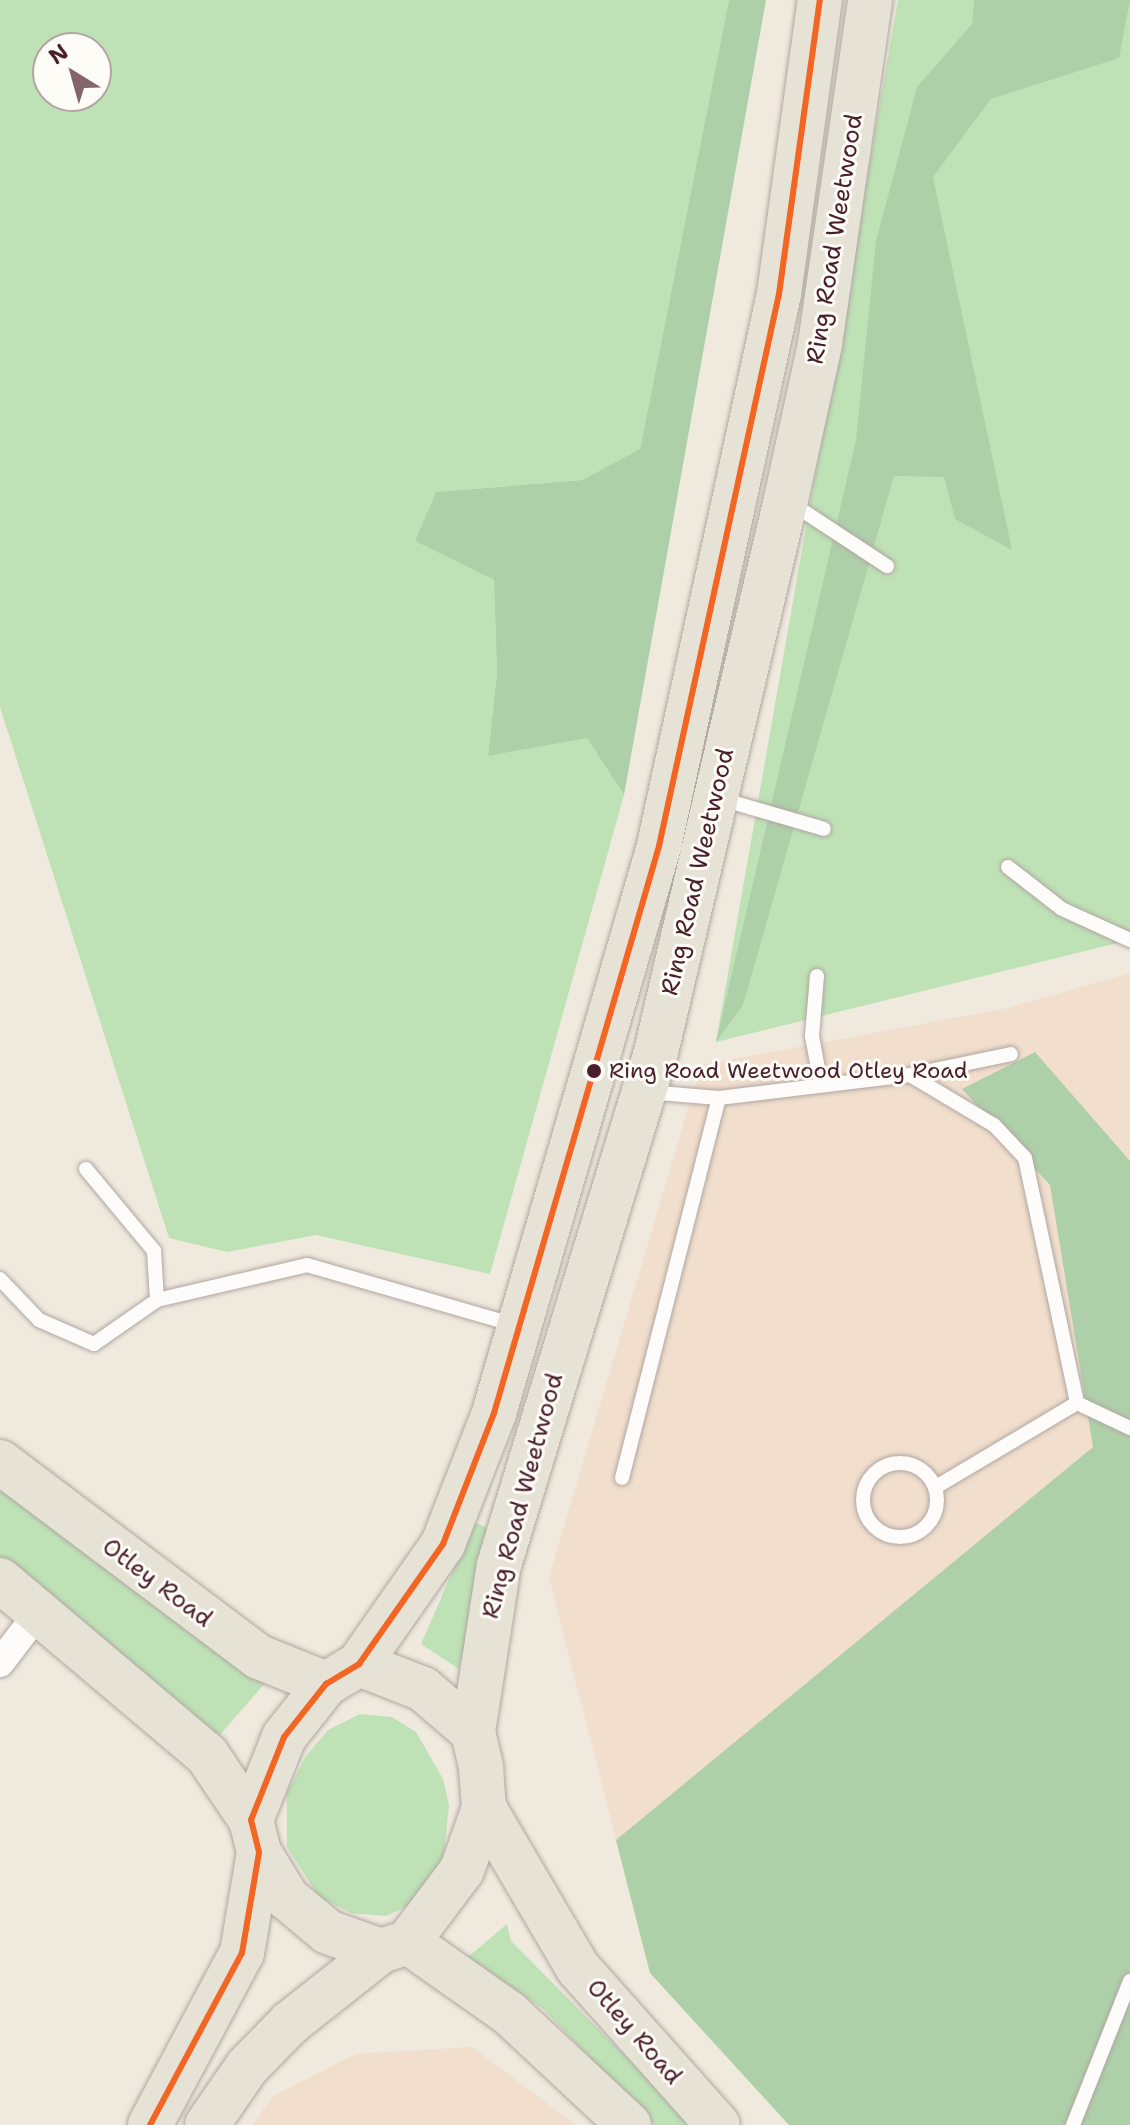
<!DOCTYPE html>
<style>
body{margin:0}
#map{position:relative;width:1130px;height:2125px;overflow:hidden;background:#efe9de;font-family:"Shantell Sans",sans-serif}
div>[style]{position:absolute}
[style*='--x']{left:calc(var(--x)*1px);top:calc(var(--y)*1px);width:calc(var(--w)*1px);rotate:calc(var(--a)*1deg)}
.built>*{inset:0;background:#f1decc}
.green>*{inset:0;background:#bee2b6}
.forest>*{inset:0;background:#aed0a9}
.roads{filter:drop-shadow(0 0 2px #b0a7a2) drop-shadow(0 0 2px #b0a7a2)}
.service>*{height:14px;margin:-7px;padding:0 7px;transform-origin:7px;border-radius:7px;background:#fdfcfa}
.service>.ring{margin:-7px;padding:0;box-sizing:content-box;background:none;border:14px solid #fdfcfa;border-radius:50%}
.minor>*{height:28px;margin:-14px;padding:0 14px;transform-origin:14px;border-radius:14px;background:#fdfcfa}
.trunk>*{height:44px;margin:-22px;padding:0 22px;transform-origin:22px;border-radius:22px;background:#e7e2d6}
.bus-1>*{height:6px;margin:-3px;padding:0 3px;transform-origin:3px;border-radius:3px;background:#f26522}
.dots>*{width:22px;height:22px;translate:-50% -50%;box-sizing:border-box;border:4px solid #fdfcf7;border-radius:50%}
span{translate:-50% -50%;white-space:nowrap;text-align:center;line-height:1.15;-webkit-text-stroke:6px #fdfcf7;paint-order:stroke}
.bus-label{font-size:22px;color:#4a1f2b}
.left{translate:0 -50%;text-align:left}
.street-label{font-size:24px;color:#4a1f2b}
.north{position:absolute;left:32px;top:32px;width:80px;height:80px;box-sizing:border-box;background:#fdfcf7;border:2px solid #b5a4a5;border-radius:50%;rotate:323deg;font-size:22px;font-weight:700;line-height:32px;text-align:center;color:#4a1f2b}
.north::after{content:'';display:block;margin:auto;width:28px;height:36px;background:#84666a;clip-path:polygon(50% 0,100% 100%,50% 72%,0 100%)}
</style>
<div id="map">
<div class="built">
<div style="clip-path:polygon(1130px 973px,1130px 2125px,789px 2125px,650px 1973px,549px 1577px,701px 1065px,1008px 1008px)"></div>
<div style="clip-path:polygon(472px 2047px,576px 2125px,252px 2125px,273px 2096px,356px 2054px)"></div>
</div>
<div class="green">
<div style="clip-path:polygon(evenodd,0 0,729px 0,640px 449px,582px 480px,436px 492px,416px 541px,494px 580px,497px 672px,488px 756px,587px 737px,624px 795px,490px 1274px,316px 1235px,227px 1252px,169px 1238px,0 707px,0 0,48px 48px,96px 48px,96px 96px,48px 96px,48px 48px)"></div>
<div style="clip-path:polygon(898px 0,1130px 0,1130px 940px,716px 1042px)"></div>
<div style="clip-path:polygon(0 1486px,265px 1683px,219px 1736px,0 1557px)"></div>
<div style="clip-path:polygon(474px 1522px,493px 1530px,459px 1669px,421px 1644px)"></div>
<div style="clip-path:polygon(360px 1714px,392px 1717px,416px 1732px,443px 1779px,449px 1805px,444px 1854px,432px 1878px,416px 1902px,386px 1916px,351px 1913px,319px 1897px,287px 1847px,287px 1793px,306px 1756px,328px 1730px)"></div>
<div style="clip-path:polygon(507px 1924px,511px 1941px,694px 2125px,655px 2125px,543px 2009px,468px 1957px)"></div>
</div>
<div class="forest">
<div style="clip-path:polygon(729px 0,766px 0,624px 795px,587px 738px,488px 756px,497px 672px,494px 580px,415px 541px,436px 492px,582px 480px,640px 449px)"></div>
<div style="clip-path:polygon(974px 0,1130px 0,1119px 58px,991px 99px,933px 177px,1012px 550px,955px 519px,944px 477px,894px 476px,743px 1005px,716px 1042px,856px 440px,876px 241px,917px 87px,972px 24px)"></div>
<div style="clip-path:polygon(1035px 1052px,1130px 1161px,1130px 2125px,789px 2125px,650px 1973px,616px 1840px,1093px 1447px,1050px 1185px,962px 1089px)"></div>
</div>
<div class="roads">
<div class="service">
<div style="--x:791;--y:503;--w:115;--a:33.3"></div>
<div style="--x:721;--y:799;--w:107;--a:16.2"></div>
<div style="--x:1008;--y:867;--w:68;--a:37.9"></div>
<div style="--x:1062;--y:909;--w:75;--a:24.5"></div>
<div style="--x:817;--y:976;--w:60;--a:94.8"></div>
<div style="--x:812;--y:1036;--w:50;--a:79.6"></div>
<div style="--x:910;--y:1075;--w:98;--a:30.8"></div>
<div style="--x:994;--y:1125;--w:45;--a:46.8"></div>
<div style="--x:1025;--y:1158;--w:250;--a:78"></div>
<div style="--x:1077;--y:1403;--w:59;--a:25.3"></div>
<div style="--x:647;--y:1092;--w:72;--a:4.8"></div>
<div style="--x:719;--y:1098;--w:192;--a:-6.9"></div>
<div style="--x:910;--y:1075;--w:103;--a:-11.7"></div>
<div style="--x:86;--y:1169;--w:107;--a:50.3"></div>
<div style="--x:154;--y:1251;--w:49;--a:86.5"></div>
<div style="--x:0;--y:1279;--w:57;--a:46.4"></div>
<div style="--x:39;--y:1320;--w:60;--a:23.6"></div>
<div style="--x:94;--y:1344;--w:77;--a:-34.9"></div>
<div style="--x:157;--y:1300;--w:154;--a:-13.1"></div>
<div style="--x:307;--y:1265;--w:216;--a:16.1"></div>
<div class="ring" style="left:863px;top:1463px;width:60px;height:60px"></div>
<div style="--x:622;--y:1478;--w:392;--a:-75.7"></div>
<div style="--x:936;--y:1487;--w:164;--a:-30.8"></div>
<div style="--x:1073;--y:2125;--w:155;--a:-68.4"></div>
</div>
<div class="minor">
<div style="--x:0;--y:1663;--w:64;--a:-52.6"></div>
</div>
<div class="trunk">
<div style="--x:0;--y:1462;--w:324;--a:37"></div>
<div style="--x:259;--y:1657;--w:72;--a:21.9"></div>
<div style="--x:0;--y:1580;--w:271;--a:40.2"></div>
<div style="--x:207;--y:1755;--w:78;--a:55.9"></div>
<div style="--x:359;--y:1664;--w:69;--a:21.3"></div>
<div style="--x:423;--y:1689;--w:66;--a:40.7"></div>
<div style="--x:473;--y:1732;--w:37;--a:77"></div>
<div style="--x:481;--y:1768;--w:40;--a:85.7"></div>
<div style="--x:484;--y:1808;--w:66;--a:109.5"></div>
<div style="--x:462;--y:1870;--w:90;--a:126.9"></div>
<div style="--x:473;--y:1732;--w:169;--a:-81.2"></div>
<div style="--x:499;--y:1565;--w:536;--a:-72.98"></div>
<div style="--x:656;--y:1052;--w:568;--a:-76.77"></div>
<div style="--x:786;--y:499;--w:159;--a:-77.6"></div>
<div style="--x:820;--y:344;--w:348;--a:-81.7"></div>
<div style="--x:484;--y:1808;--w:186;--a:59.6"></div>
<div style="--x:578;--y:1968;--w:210;--a:48.3"></div>
<div style="--x:408;--y:1942;--w:123;--a:35.1"></div>
<div style="--x:509;--y:2013;--w:164;--a:43"></div>
<div style="--x:381;--y:1951;--w:56;--a:-160.3"></div>
<div style="--x:328;--y:1932;--w:53;--a:-140.3"></div>
<div style="--x:287;--y:1898;--w:54;--a:-121.3"></div>
<div style="--x:259;--y:1852;--w:33;--a:-104"></div>
<div style="--x:251;--y:1820;--w:89;--a:-68.3"></div>
<div style="--x:284;--y:1737;--w:68;--a:-51.6"></div>
<div style="--x:326;--y:1684;--w:39;--a:-31"></div>
<div style="--x:359;--y:1664;--w:146;--a:-55"></div>
<div style="--x:443;--y:1544;--w:141;--a:-68.7"></div>
<div style="--x:494;--y:1413;--w:591;--a:-73.77"></div>
<div style="--x:659;--y:846;--w:565;--a:-77.74"></div>
<div style="--x:779;--y:294;--w:297;--a:-82.1"></div>
<div style="--x:150;--y:2125;--w:195;--a:-61.9"></div>
<div style="--x:242;--y:1953;--w:102;--a:-80.4"></div>
<div style="--x:207;--y:2125;--w:70;--a:-55.4"></div>
<div style="--x:247;--y:2067;--w:62;--a:-45.7"></div>
<div style="--x:290;--y:2023;--w:116;--a:-38.4"></div>
<div style="--x:381;--y:1951;--w:22;--a:-18"></div>
</div>
</div>
<div class="bus-1">
<div style="--x:150;--y:2125;--w:195;--a:-61.9"></div>
<div style="--x:242;--y:1953;--w:102;--a:-80.4"></div>
<div style="--x:259;--y:1852;--w:33;--a:-104"></div>
<div style="--x:251;--y:1820;--w:89;--a:-68.3"></div>
<div style="--x:284;--y:1737;--w:68;--a:-51.6"></div>
<div style="--x:326;--y:1684;--w:39;--a:-31"></div>
<div style="--x:359;--y:1664;--w:146;--a:-55"></div>
<div style="--x:443;--y:1544;--w:141;--a:-68.7"></div>
<div style="--x:494;--y:1413;--w:591;--a:-73.77"></div>
<div style="--x:659;--y:846;--w:565;--a:-77.74"></div>
<div style="--x:779;--y:294;--w:297;--a:-82.1"></div>
</div>
<div class="dots">
<div style="left:594px;top:1071px;background:#4a1f2b"></div>
</div>
<div class="bus-label">
<span class="left" style="left:609px;top:1071px">Ring Road Weetwood Otley Road</span>
</div>
<div class="street-label">
<span style="left:835px;top:239px;rotate:-81deg">Ring Road Weetwood</span>
<span style="left:698px;top:872px;rotate:-77deg">Ring Road Weetwood</span>
<span style="left:523px;top:1496px;rotate:-75deg">Ring Road Weetwood</span>
<span style="left:157px;top:1583px;rotate:37deg">Otley Road</span>
<span style="left:634px;top:2032px;rotate:49deg">Otley Road</span>
</div>
<div class="north">N</div>
</div>
